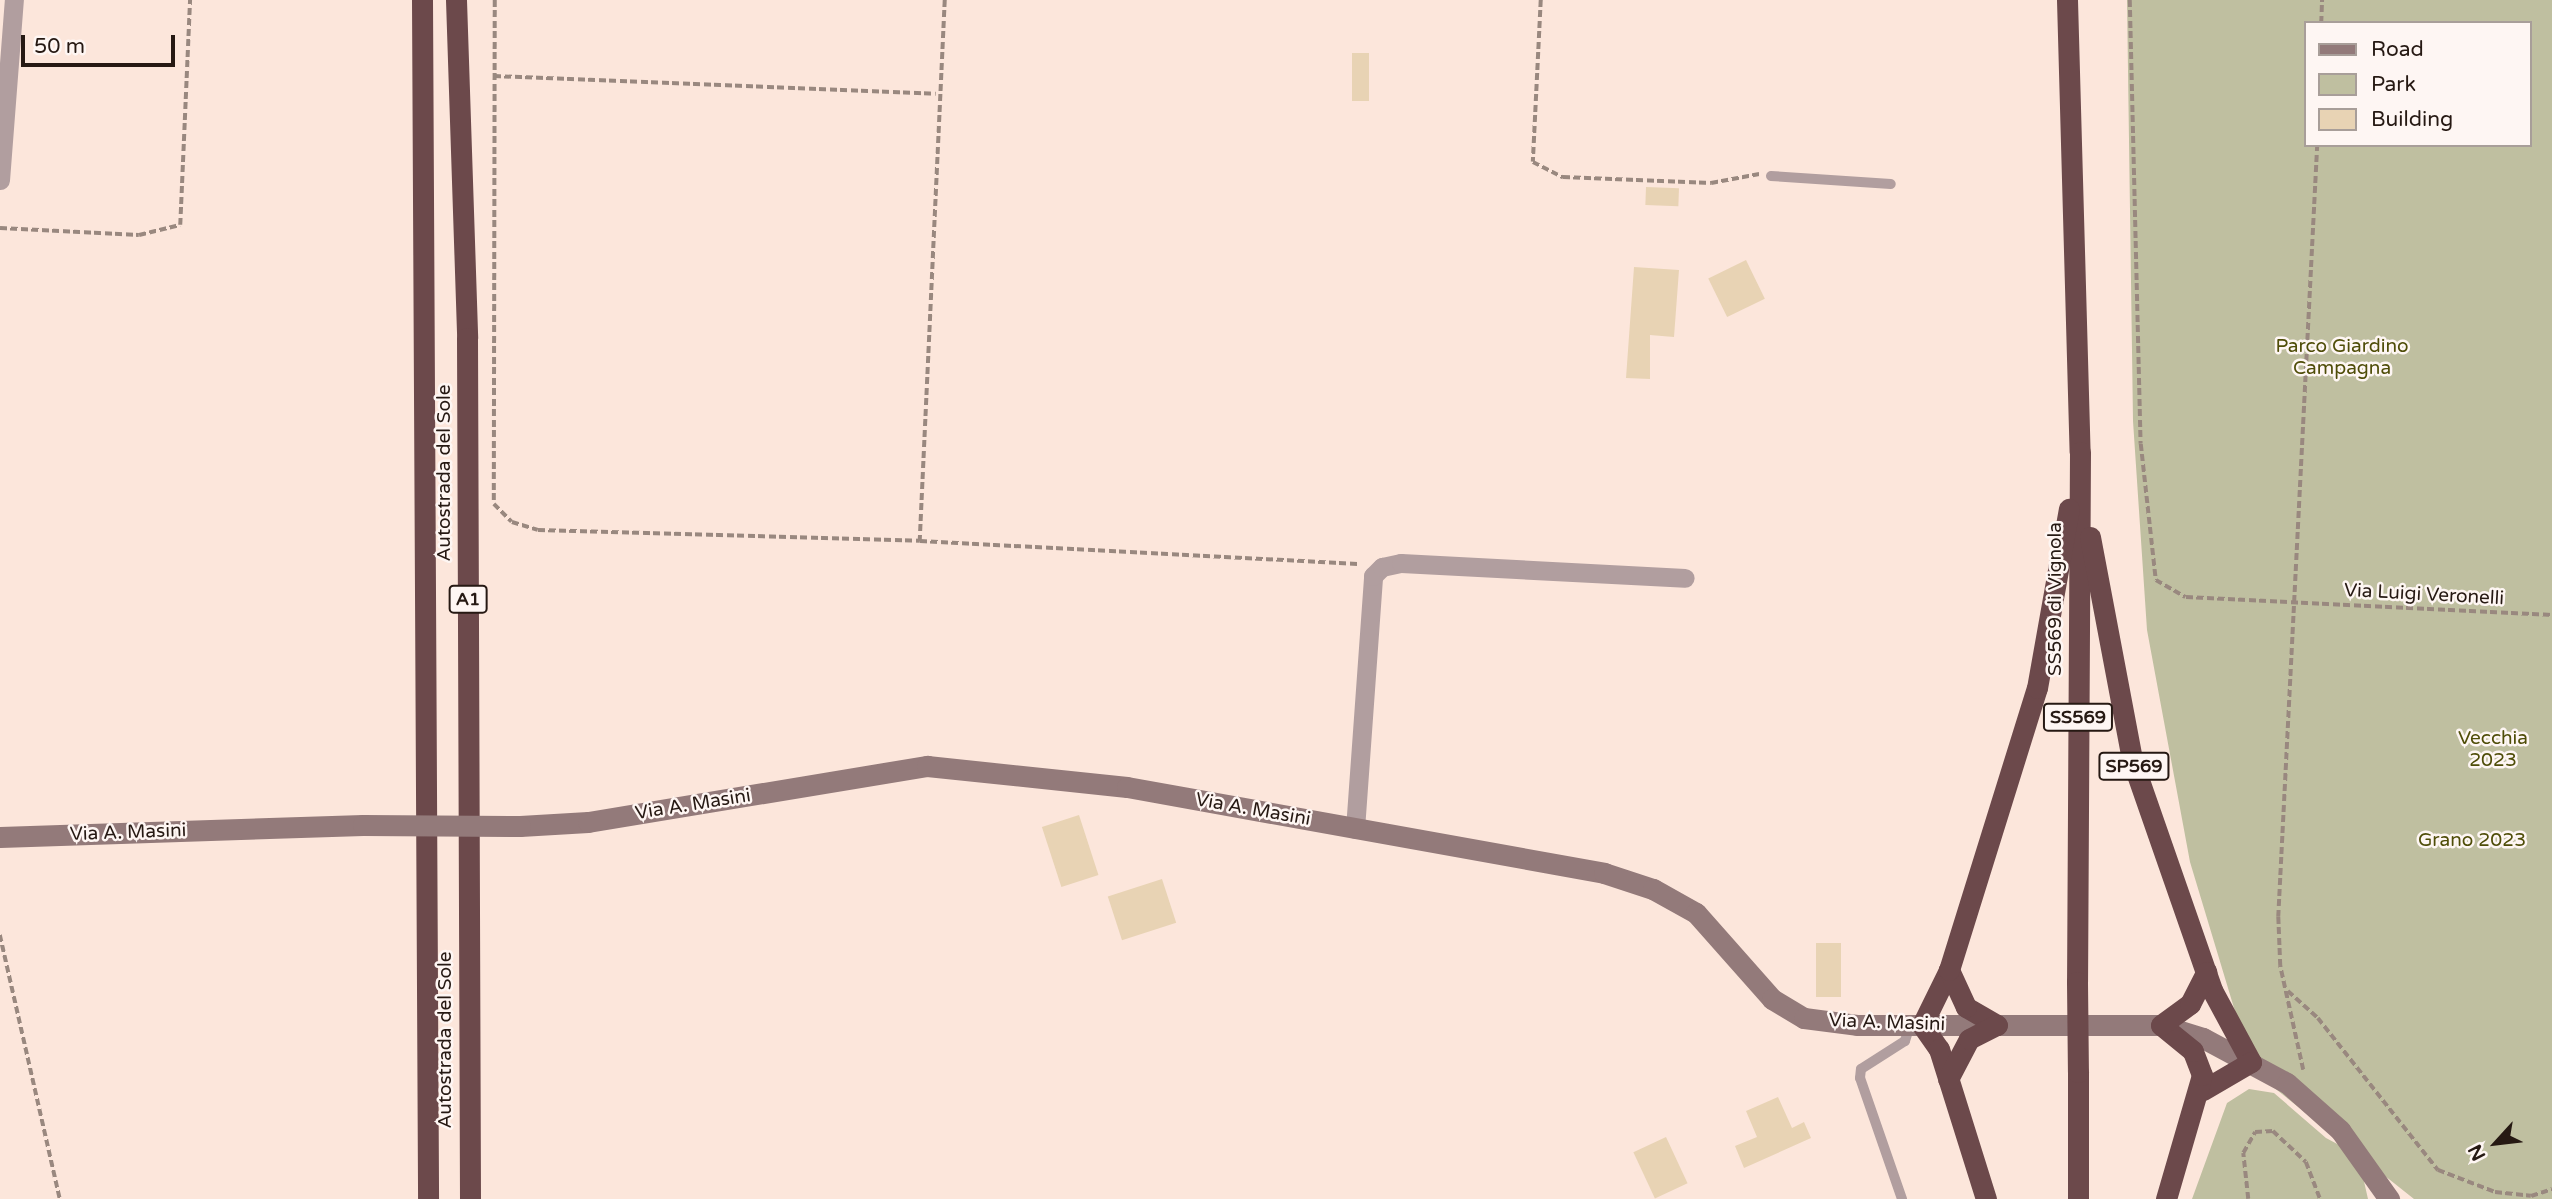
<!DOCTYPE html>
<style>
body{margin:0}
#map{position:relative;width:2552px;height:1199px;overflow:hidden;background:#fce6db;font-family:"Varela Round",sans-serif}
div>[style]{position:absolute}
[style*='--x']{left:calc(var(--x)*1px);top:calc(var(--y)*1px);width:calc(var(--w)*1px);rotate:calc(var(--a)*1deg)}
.green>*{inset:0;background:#bfbfa0}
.building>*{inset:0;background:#e8d3b4;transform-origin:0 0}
.path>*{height:3.5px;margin-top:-1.75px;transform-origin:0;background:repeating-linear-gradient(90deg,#99887f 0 7px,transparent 0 10.5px)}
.lane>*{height:10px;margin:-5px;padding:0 5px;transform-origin:5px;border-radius:5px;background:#b19e9f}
.street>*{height:19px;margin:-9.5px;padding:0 9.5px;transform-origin:9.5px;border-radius:9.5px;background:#b19e9f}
.secondary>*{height:21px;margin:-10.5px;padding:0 10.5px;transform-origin:10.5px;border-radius:10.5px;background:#937a7a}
.highway>*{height:21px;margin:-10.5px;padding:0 10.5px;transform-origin:10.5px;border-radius:10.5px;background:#6c494b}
.secondary-bridge>*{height:21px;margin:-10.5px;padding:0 10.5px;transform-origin:10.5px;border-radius:10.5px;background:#937a7a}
.highway-bridge>*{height:21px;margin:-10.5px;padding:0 10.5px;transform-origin:10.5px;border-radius:10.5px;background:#6c494b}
span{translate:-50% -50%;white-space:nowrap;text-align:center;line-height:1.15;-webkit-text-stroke:5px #fef6f3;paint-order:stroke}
.shield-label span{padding:2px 5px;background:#fef6f3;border:2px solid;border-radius:5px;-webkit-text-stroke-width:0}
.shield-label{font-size:18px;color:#261913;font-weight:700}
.park-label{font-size:19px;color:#4f4d08}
.street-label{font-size:19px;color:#261913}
.legend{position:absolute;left:2304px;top:21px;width:228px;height:126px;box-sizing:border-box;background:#fef6f3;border:2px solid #a89e99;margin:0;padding:9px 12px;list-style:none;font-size:21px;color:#261913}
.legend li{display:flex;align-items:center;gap:14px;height:35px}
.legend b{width:35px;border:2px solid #a89e99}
.north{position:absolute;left:2461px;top:1108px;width:70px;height:70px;-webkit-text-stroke:5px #fef6f3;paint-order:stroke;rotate:243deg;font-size:19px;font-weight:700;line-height:28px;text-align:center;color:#261913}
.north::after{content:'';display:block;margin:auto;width:24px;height:32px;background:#261913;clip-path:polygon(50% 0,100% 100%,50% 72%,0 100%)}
.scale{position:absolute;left:21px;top:35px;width:154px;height:32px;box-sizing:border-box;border:4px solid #261913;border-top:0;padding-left:9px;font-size:21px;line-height:24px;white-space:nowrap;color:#261913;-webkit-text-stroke:5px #fef6f3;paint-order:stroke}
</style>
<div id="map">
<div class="green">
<div style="clip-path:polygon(evenodd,2127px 0,2552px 0,2552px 1199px,2414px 1199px,2253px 1071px,2190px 862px,2147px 630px,2133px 421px,2127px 0,2305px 23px,2529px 23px,2529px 145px,2305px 145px,2305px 23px)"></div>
<div style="clip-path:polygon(2249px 1089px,2274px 1093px,2326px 1138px,2358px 1155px,2368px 1199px,2192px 1199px,2227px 1103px)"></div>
</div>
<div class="building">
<div style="left:1352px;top:53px;width:17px;height:48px"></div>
<div style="left:1646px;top:187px;width:33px;height:18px;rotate:2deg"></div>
<div style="left:1746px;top:260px;width:43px;height:42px;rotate:64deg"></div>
<div style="clip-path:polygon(1634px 267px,1679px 270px,1674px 337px,1650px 335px,1650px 379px,1626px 378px)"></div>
<div style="left:1079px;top:815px;width:63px;height:39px;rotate:72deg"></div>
<div style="left:1162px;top:879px;width:46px;height:57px;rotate:72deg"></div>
<div style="left:1816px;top:943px;width:25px;height:54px"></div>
<div style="clip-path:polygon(1778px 1097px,1792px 1128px,1804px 1122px,1811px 1138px,1744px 1168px,1735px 1146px,1757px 1137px,1746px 1111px)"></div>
<div style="left:1666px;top:1137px;width:51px;height:36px;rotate:65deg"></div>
</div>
<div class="path">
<div style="--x:495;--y:0;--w:504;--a:90.11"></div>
<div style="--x:494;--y:504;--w:25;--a:45"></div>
<div style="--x:512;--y:522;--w:27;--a:17"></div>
<div style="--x:538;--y:530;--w:382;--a:1.6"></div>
<div style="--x:945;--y:0;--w:542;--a:92.65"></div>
<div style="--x:920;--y:541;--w:438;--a:3"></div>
<div style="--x:1541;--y:0;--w:162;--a:92.8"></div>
<div style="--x:1533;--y:162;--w:34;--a:27"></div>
<div style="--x:1563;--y:177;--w:148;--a:2.3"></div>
<div style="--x:1711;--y:183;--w:49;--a:-10.6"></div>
<div style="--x:2130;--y:0;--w:444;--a:88.6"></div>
<div style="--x:2141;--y:444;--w:137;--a:83.7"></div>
<div style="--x:2156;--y:580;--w:34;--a:30"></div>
<div style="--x:2186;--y:597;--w:366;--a:2.8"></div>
<div style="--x:2321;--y:23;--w:23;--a:-88"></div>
<div style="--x:494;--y:76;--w:442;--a:2.3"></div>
<div style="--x:0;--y:228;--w:139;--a:2.9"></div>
<div style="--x:139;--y:235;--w:42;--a:-13.7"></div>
<div style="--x:180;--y:225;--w:225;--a:-87.5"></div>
<div style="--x:0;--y:935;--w:271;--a:77.2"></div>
<div style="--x:2288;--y:991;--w:40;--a:42"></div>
<div style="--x:2318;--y:1018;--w:194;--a:51.7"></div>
<div style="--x:2438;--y:1170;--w:61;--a:21.1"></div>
<div style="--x:2495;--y:1192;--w:36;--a:6"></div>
<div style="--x:2531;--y:1196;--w:22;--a:-18"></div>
<div style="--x:2303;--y:1070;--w:107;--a:-102.5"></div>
<div style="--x:2280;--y:966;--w:49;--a:-92.3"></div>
<div style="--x:2278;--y:917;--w:773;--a:-87.11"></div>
<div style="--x:2248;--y:1199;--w:46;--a:-96.2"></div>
<div style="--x:2243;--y:1153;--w:24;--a:-60"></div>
<div style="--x:2255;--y:1132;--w:18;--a:-3"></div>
<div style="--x:2273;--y:1131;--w:45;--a:43.2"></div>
<div style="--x:2306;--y:1162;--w:40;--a:69"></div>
</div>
<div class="lane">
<div style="--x:1771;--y:176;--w:120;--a:3.8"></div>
<div style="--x:1902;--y:1199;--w:128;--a:-109.1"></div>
<div style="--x:1860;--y:1078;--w:9;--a:-84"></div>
<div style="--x:1861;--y:1069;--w:52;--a:-32.5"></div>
<div style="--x:1905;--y:1041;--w:17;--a:-73"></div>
</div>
<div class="street">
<div style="--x:0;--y:180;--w:181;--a:-85.6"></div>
<div style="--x:1355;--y:829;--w:254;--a:-85.9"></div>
<div style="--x:1373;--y:576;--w:13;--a:-45"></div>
<div style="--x:1382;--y:567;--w:19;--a:-12"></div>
<div style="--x:1401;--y:563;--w:284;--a:3"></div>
</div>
<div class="secondary">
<div style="--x:520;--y:826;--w:68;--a:-3.4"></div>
<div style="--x:588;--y:822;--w:344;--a:-9.4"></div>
<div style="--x:927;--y:766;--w:201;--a:6"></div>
<div style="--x:1127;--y:787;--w:485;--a:10.2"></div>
<div style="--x:1604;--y:873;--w:52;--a:18.1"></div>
<div style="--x:1653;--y:889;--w:49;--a:29.2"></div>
<div style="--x:1696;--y:913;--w:115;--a:48.5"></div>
<div style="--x:1772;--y:999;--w:37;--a:31"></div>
<div style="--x:1804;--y:1018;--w:53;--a:7.5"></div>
<div style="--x:1857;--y:1025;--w:304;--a:0"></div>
<div style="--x:2161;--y:1025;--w:44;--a:17.2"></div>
<div style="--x:2203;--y:1038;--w:95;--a:28.2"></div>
<div style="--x:2287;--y:1083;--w:71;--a:41.6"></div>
<div style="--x:2340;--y:1130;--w:85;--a:54.6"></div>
<div style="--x:0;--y:837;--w:363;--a:-1.9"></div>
</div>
<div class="highway">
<div style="--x:422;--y:0;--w:1199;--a:89.71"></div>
<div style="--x:456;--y:0;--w:338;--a:88.1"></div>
<div style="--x:467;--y:338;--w:861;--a:89.8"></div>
<div style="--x:2067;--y:0;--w:452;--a:88.4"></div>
<div style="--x:2080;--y:452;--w:530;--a:90.32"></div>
<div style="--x:2090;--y:537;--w:227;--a:79.3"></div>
<div style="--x:2132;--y:760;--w:244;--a:70.8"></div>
<div style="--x:2212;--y:990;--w:82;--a:61.6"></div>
<div style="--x:2251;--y:1062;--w:56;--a:149.7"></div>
<div style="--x:1949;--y:970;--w:61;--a:116.1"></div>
<div style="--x:1922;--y:1025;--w:29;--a:55"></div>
<div style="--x:1939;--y:1049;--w:157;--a:72.6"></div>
<div style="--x:1997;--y:1025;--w:36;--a:-150"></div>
<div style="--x:1966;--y:1007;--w:41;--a:-114.7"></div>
<div style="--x:1949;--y:970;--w:295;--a:-72.7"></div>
<div style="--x:2037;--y:688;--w:182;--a:-79.9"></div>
<div style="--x:1948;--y:1079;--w:45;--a:-62.3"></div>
<div style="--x:1969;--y:1039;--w:31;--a:-27"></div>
<div style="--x:2078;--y:1199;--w:127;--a:-90"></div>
<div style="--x:2166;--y:1199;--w:129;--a:-73.8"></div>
<div style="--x:2202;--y:1075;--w:26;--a:-111"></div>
<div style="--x:2193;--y:1051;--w:41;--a:-140.9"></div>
<div style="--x:2161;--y:1025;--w:36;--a:-36"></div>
<div style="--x:2190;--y:1004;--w:36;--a:-63"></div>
</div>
<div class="secondary-bridge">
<div style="--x:363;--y:825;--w:157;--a:0.4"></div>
</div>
<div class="highway-bridge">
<div style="--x:2077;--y:982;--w:90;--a:89.4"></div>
</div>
<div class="shield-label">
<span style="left:468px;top:599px">A1</span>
<span style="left:2078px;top:717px">SS569</span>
<span style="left:2134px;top:766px">SP569</span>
</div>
<div class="park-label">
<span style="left:2342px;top:358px">Parco Giardino<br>Campagna</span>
<span style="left:2493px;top:750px">Vecchia<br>2023</span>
<span style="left:2472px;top:841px">Grano 2023</span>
</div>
<div class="street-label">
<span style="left:445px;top:473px;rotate:-90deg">Autostrada del Sole</span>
<span style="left:2424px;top:595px;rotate:3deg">Via Luigi Veronelli</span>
<span style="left:2056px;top:599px;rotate:-90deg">SS569 di Vignola</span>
<span style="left:693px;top:805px;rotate:-9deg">Via A. Masini</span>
<span style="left:1253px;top:810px;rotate:10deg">Via A. Masini</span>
<span style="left:128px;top:833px;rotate:-2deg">Via A. Masini</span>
<span style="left:1887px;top:1023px;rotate:2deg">Via A. Masini</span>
<span style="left:446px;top:1040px;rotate:-90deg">Autostrada del Sole</span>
</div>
<ul class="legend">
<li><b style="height:9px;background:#937a7a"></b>Road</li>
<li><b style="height:19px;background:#bfbfa0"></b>Park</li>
<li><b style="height:19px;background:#e8d3b4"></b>Building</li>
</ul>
<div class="north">N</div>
<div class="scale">50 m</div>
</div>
